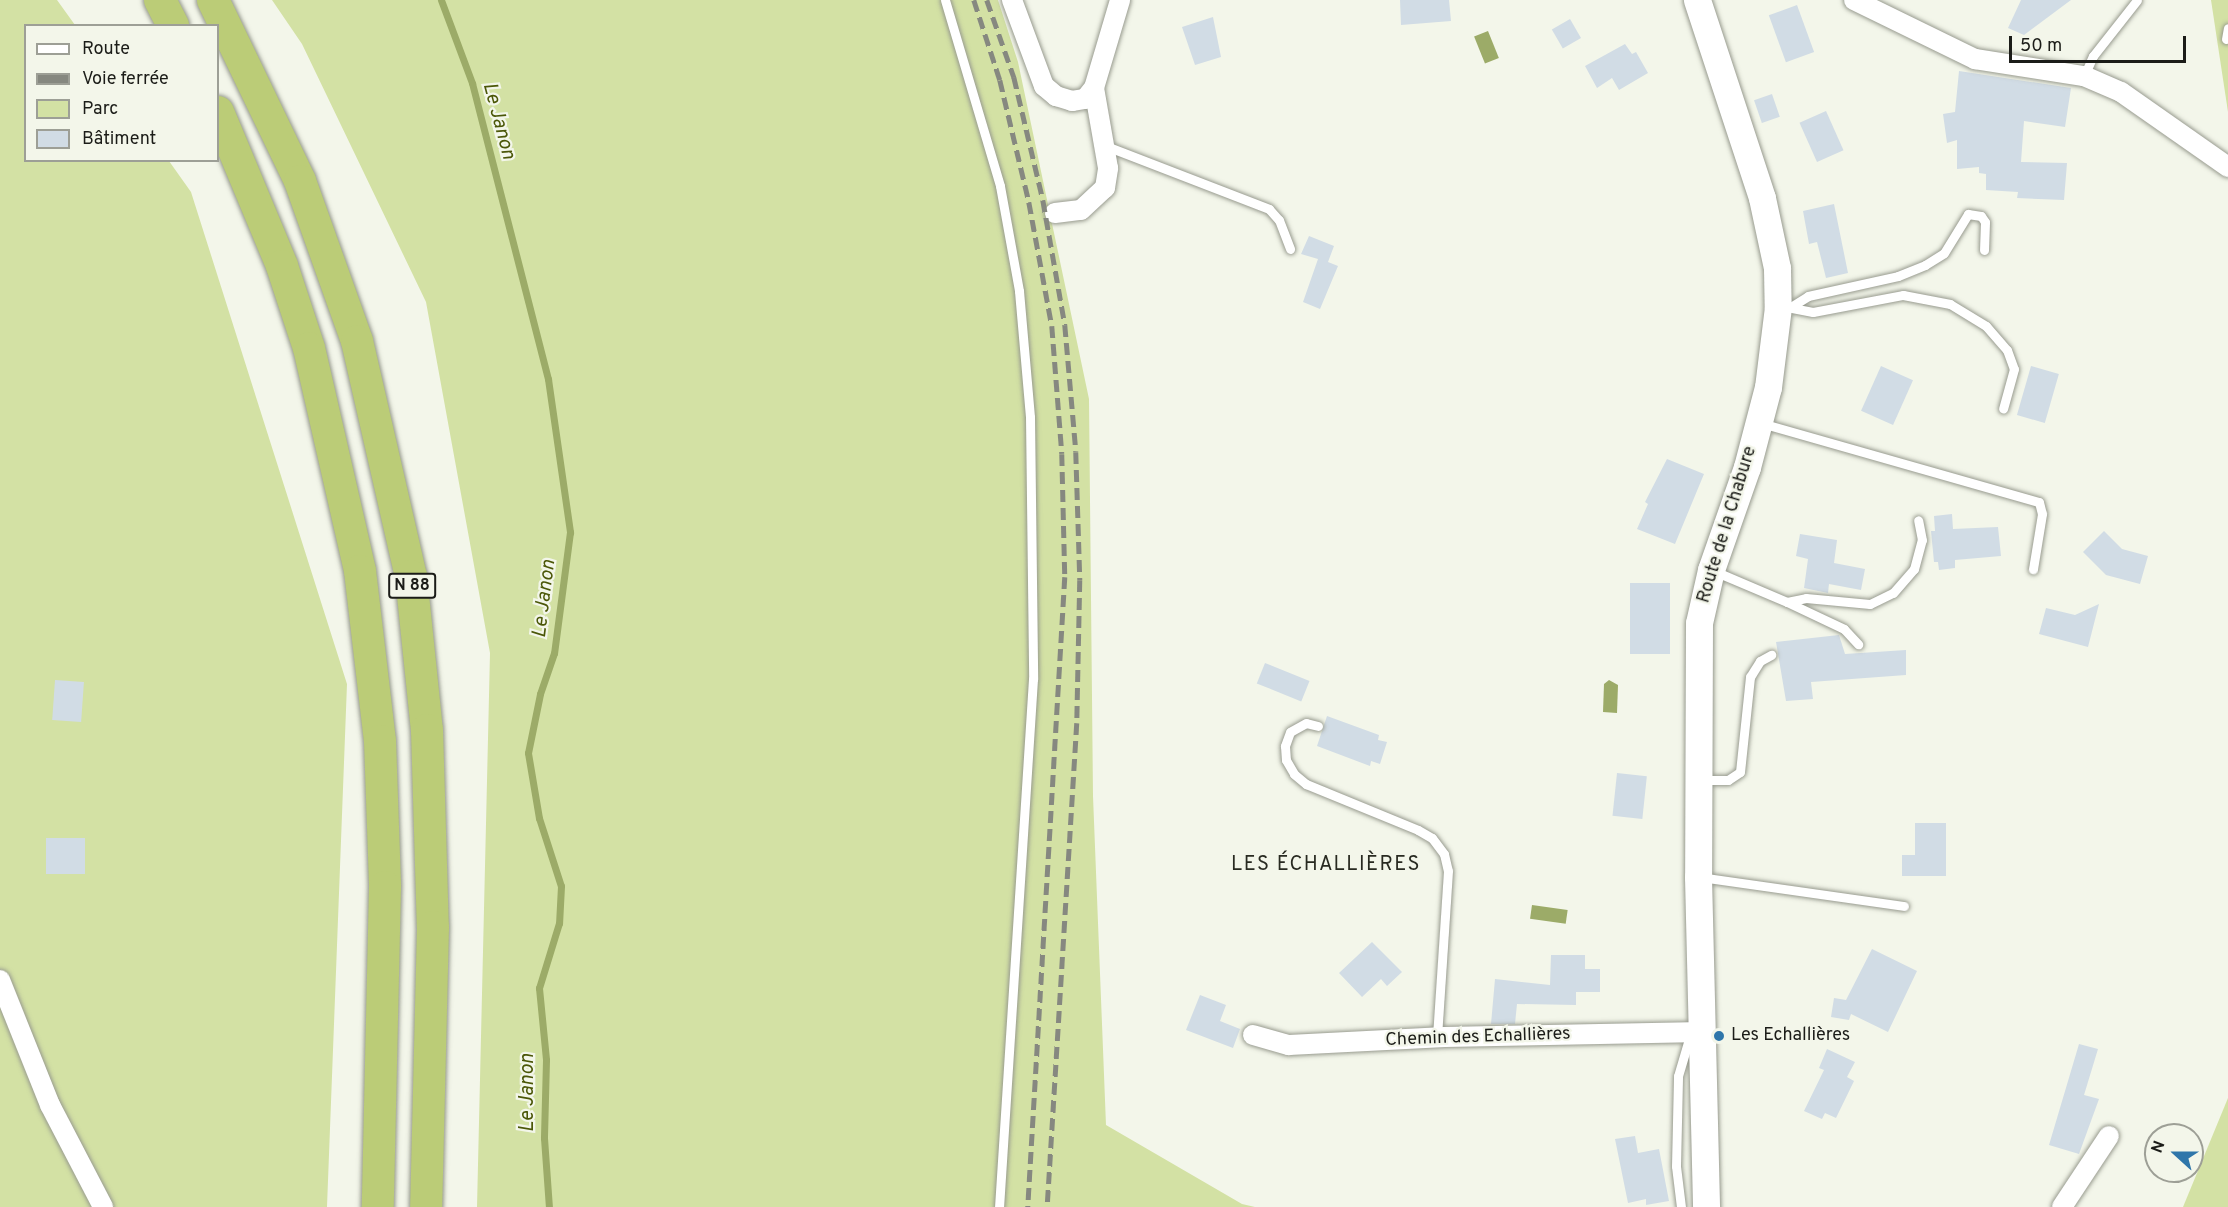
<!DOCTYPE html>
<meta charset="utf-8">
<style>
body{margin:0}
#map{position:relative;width:2228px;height:1207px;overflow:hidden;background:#f3f6ea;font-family:Overpass,sans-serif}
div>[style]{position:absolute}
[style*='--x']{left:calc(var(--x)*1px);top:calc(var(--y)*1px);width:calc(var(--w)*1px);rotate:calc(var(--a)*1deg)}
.green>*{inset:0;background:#d3e1a4}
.water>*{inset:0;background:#9cab68;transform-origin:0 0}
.stream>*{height:7px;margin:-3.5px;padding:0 3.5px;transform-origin:3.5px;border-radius:3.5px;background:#9cab68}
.building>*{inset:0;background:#d1dce5;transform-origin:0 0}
.roads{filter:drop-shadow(0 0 2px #989b8f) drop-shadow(0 0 2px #989b8f)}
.service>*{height:9px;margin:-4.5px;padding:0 4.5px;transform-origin:4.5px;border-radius:4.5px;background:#fff}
.minor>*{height:20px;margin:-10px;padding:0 10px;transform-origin:10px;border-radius:10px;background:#fff}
.secondary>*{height:27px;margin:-13.5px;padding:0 13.5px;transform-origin:13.5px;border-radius:13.5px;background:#fff}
.trunk>*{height:32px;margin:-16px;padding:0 16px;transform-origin:16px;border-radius:16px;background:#bc7}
.rail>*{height:4.5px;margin-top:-2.25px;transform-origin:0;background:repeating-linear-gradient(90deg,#868880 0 12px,transparent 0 18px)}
.dots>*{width:16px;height:16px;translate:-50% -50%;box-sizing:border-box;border:3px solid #f3f6ea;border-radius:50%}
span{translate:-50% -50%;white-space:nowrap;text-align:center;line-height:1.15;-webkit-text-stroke:4.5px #f3f6ea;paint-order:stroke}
.shield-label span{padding:2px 4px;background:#f3f6ea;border:2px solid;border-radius:4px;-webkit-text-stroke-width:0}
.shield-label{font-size:16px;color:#1b1c18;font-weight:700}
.street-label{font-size:18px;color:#1b1c18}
.poi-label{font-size:18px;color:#1b1c18}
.left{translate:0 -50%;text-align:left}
.water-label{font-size:20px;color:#4b5708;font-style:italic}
.neighbourhood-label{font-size:20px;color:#282a21;letter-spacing:1.5px}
.legend{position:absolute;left:24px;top:24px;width:195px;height:138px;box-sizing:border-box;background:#f3f6ea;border:2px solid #9d9f96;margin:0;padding:8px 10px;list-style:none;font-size:18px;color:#1b1c18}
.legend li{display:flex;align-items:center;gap:12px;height:30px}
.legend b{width:30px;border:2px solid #9d9f96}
.north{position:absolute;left:2144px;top:1123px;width:60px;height:60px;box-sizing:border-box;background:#f3f6ea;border:2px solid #9d9f96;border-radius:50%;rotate:291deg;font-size:16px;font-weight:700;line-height:24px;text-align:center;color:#1b1c18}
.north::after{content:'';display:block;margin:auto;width:21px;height:27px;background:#2f76aa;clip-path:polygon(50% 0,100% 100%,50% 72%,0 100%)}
.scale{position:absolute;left:2009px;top:36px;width:177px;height:27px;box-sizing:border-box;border:3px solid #1b1c18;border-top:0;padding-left:8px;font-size:18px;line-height:21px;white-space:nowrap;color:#1b1c18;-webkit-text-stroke:4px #f3f6ea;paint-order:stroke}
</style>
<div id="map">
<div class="green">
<div style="clip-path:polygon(0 0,57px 0,75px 25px,26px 26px,26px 160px,169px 161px,191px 192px,347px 684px,327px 1207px,0 1207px)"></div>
<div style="clip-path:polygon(272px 0,998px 0,1018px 62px,1089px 399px,1093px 796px,1106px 1125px,1242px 1204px,1255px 1207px,477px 1207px,490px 653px,426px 302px,302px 44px)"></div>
<div style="clip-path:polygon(2211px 0,2228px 0,2228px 112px)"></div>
<div style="clip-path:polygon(2228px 1098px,2228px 1207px,2183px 1207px)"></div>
</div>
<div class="water">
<div style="left:1488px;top:31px;width:29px;height:15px;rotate:68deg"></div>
<div style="clip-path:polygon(1609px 680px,1618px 685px,1617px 713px,1603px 712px,1604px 684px)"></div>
<div style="left:1532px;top:905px;width:36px;height:14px;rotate:8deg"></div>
</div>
<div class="stream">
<div style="--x:441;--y:0;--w:89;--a:69.5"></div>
<div style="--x:472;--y:83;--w:306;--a:75.6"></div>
<div style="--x:548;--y:379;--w:155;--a:81.8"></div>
<div style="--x:570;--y:532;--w:122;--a:97.5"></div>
<div style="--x:554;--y:653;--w:43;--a:108.9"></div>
<div style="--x:540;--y:694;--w:60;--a:101.5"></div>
<div style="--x:528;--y:753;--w:66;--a:80.4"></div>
<div style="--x:539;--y:818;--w:71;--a:72.1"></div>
<div style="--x:561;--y:886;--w:37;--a:93"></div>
<div style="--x:559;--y:923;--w:68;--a:107.1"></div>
<div style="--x:539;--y:988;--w:72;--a:84.4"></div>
<div style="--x:546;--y:1060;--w:78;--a:91.5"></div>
<div style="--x:544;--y:1138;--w:69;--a:85.9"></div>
</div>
<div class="building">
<div style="clip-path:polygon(1400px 0,1449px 0,1451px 21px,1401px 25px)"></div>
<div style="clip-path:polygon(2021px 0,2071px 0,2024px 35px,2008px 28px)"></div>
<div style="left:1797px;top:5px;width:50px;height:30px;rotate:70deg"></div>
<div style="clip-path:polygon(1213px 17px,1221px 57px,1195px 65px,1182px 27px)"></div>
<div style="left:1570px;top:19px;width:22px;height:21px;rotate:60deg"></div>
<div style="clip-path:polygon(1625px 44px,1632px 54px,1636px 52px,1648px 73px,1619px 90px,1612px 78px,1597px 88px,1585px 66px)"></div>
<div style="clip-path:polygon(1959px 71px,2071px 88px,2065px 127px,2024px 121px,2021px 162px,2067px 163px,2064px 200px,2017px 198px,2018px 192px,1986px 190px,1986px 174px,1979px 173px,1979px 167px,1957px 169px,1957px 140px,1947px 143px,1943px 114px,1955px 112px)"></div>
<div style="left:1772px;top:94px;width:24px;height:19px;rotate:71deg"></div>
<div style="left:1826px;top:111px;width:43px;height:29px;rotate:66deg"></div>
<div style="clip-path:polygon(1834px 204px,1848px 273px,1826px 278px,1817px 242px,1809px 244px,1803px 211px)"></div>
<div style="clip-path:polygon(1309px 236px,1334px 246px,1328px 262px,1338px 266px,1320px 309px,1303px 302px,1318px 259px,1301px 254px)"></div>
<div style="left:1881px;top:366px;width:35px;height:49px;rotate:24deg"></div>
<div style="left:2031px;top:366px;width:29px;height:51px;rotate:16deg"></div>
<div style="clip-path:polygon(1667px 459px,1704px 474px,1675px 544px,1637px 529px,1648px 504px,1645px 502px)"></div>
<div style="clip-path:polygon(1952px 514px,1953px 529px,1998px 527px,2001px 556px,1955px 560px,1955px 568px,1939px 570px,1938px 562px,1934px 562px,1931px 531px,1935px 531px,1934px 516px)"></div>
<div style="clip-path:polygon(2104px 531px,2122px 549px,2148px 556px,2140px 584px,2106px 575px,2083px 552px)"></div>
<div style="clip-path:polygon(1800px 534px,1837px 540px,1834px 563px,1865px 569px,1861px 590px,1829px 584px,1828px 593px,1804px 588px,1808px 559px,1796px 556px)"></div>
<div style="left:1670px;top:583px;width:71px;height:40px;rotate:90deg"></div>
<div style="clip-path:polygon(2099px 604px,2088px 647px,2039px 634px,2046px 608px,2075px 615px)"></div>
<div style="clip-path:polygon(1839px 635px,1845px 654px,1906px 650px,1906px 675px,1811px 682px,1813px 699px,1786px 701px,1776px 642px)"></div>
<div style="left:1265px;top:663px;width:48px;height:22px;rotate:22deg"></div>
<div style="left:55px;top:680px;width:29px;height:40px;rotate:4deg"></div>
<div style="clip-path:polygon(1327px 716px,1379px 735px,1378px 740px,1387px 742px,1380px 764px,1371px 761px,1370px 766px,1317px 746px)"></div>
<div style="left:1617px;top:773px;width:30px;height:43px;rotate:6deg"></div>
<div style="clip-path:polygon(1915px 823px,1946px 823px,1946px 876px,1902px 876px,1902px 855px,1915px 855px)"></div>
<div style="left:85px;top:838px;width:36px;height:39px;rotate:90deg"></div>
<div style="clip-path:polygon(1372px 942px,1402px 972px,1387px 986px,1381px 979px,1362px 997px,1339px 973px)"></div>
<div style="clip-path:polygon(1872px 949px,1917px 971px,1888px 1032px,1851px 1014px,1849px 1020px,1831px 1017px,1834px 998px,1846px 1000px)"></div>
<div style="clip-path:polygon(1551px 955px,1585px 955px,1585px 969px,1600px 969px,1600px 992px,1576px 992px,1576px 1005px,1517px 1004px,1515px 1024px,1491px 1024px,1495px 979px,1550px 985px)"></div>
<div style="clip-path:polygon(1200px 995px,1226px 1005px,1220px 1021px,1240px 1029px,1233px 1048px,1186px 1030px)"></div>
<div style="clip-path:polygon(2079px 1044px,2098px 1049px,2084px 1095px,2099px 1099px,2079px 1154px,2049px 1145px)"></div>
<div style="clip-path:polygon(1827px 1049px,1855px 1062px,1847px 1077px,1854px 1081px,1836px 1118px,1825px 1113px,1822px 1119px,1804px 1111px,1824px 1070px,1819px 1068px)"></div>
<div style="clip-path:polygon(1635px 1136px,1638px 1153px,1659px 1149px,1669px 1201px,1646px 1205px,1646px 1199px,1628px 1203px,1615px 1139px)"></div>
</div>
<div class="roads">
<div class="service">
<div style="--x:945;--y:0;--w:194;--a:73.5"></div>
<div style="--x:1000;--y:186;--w:107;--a:79.7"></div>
<div style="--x:1019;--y:291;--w:126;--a:85"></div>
<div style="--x:1030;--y:417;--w:262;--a:89.3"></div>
<div style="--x:1033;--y:679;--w:529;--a:93.68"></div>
<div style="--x:2226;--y:39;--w:11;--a:-80"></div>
<div style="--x:2084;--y:76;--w:22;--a:-66"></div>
<div style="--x:2093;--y:56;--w:71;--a:-51.8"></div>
<div style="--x:1106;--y:146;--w:175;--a:21.1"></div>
<div style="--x:1269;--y:209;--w:15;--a:48"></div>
<div style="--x:1279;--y:220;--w:31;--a:69"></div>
<div style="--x:1789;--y:308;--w:22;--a:-32"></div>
<div style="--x:1808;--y:296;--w:92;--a:-12.5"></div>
<div style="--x:1898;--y:276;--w:29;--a:-22"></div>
<div style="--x:1925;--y:265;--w:22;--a:-32"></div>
<div style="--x:1944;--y:253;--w:46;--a:-58.4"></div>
<div style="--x:1968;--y:214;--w:13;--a:9"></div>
<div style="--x:1981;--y:216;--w:7;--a:56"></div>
<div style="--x:1985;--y:222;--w:28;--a:92"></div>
<div style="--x:1792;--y:308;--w:21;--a:11"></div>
<div style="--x:1813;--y:312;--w:92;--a:-10.7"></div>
<div style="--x:1903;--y:295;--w:48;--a:10.8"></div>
<div style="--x:1950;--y:304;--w:42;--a:31.4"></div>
<div style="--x:1986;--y:326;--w:32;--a:49"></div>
<div style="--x:2007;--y:350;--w:20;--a:70"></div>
<div style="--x:2014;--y:369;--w:41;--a:105.4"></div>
<div style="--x:1761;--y:423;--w:289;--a:15.9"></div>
<div style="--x:2039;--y:502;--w:12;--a:76"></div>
<div style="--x:2042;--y:514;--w:56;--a:99.3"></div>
<div style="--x:1714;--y:571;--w:79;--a:23"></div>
<div style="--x:1787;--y:602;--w:19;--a:-12"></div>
<div style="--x:1806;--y:598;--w:64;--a:5.4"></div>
<div style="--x:1870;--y:604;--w:25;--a:-26"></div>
<div style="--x:1893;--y:593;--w:32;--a:-49"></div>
<div style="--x:1914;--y:569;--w:30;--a:-75"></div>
<div style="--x:1922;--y:540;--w:20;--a:-101"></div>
<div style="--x:1787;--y:602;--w:63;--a:25.3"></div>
<div style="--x:1844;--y:629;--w:21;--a:47"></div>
<div style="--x:1318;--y:726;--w:12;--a:-166"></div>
<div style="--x:1306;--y:723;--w:18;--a:151"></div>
<div style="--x:1290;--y:732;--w:15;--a:110"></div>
<div style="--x:1285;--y:746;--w:14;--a:86"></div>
<div style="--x:1286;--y:760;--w:16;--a:60"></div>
<div style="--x:1294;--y:774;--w:16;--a:40"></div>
<div style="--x:1306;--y:784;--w:121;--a:22.3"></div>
<div style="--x:1418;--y:830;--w:16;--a:30"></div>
<div style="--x:1432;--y:838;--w:20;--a:53"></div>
<div style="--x:1444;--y:854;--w:17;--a:77"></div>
<div style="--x:1448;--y:871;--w:167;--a:93.8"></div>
<div style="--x:1699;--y:780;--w:29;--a:0"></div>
<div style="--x:1728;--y:780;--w:14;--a:-34"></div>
<div style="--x:1740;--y:772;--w:96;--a:-84"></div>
<div style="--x:1750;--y:677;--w:19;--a:-58"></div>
<div style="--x:1760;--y:661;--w:13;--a:-29"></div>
<div style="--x:1700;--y:877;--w:206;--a:8.1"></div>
<div style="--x:1681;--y:1207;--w:41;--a:-97"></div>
<div style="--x:1676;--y:1166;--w:90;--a:-88.7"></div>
<div style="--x:1678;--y:1076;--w:46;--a:-73.5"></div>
</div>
<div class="minor">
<div style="--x:1012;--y:0;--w:92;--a:69.6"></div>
<div style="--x:1044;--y:86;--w:16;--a:40"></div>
<div style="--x:1056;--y:96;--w:17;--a:17"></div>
<div style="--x:1072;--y:101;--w:13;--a:-9"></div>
<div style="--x:1085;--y:99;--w:14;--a:-51"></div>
<div style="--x:1094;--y:88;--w:92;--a:-73.5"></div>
<div style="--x:1854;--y:0;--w:135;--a:26"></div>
<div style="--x:1975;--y:59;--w:110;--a:8.9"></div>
<div style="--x:2084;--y:76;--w:40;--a:23.4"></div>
<div style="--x:2121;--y:92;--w:131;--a:35"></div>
<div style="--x:1055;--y:213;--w:26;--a:-7"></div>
<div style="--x:1081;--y:210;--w:33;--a:-43"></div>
<div style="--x:1105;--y:188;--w:20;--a:-81"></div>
<div style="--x:1108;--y:168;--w:81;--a:-99.9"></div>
<div style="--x:0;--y:980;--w:135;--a:68.2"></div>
<div style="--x:50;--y:1105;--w:115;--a:62.5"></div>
<div style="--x:1253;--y:1035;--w:37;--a:16"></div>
<div style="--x:1289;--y:1045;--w:156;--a:-2.9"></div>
<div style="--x:1445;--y:1037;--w:258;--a:-1.1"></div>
<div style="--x:2062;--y:1207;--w:85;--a:-56.5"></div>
</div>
<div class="secondary">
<div style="--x:1697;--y:0;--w:208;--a:71.8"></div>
<div style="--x:1762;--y:198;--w:72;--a:77.9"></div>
<div style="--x:1777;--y:268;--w:39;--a:89"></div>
<div style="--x:1778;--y:307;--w:81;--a:97.1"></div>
<div style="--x:1768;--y:387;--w:83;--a:104.7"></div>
<div style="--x:1747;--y:467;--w:109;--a:109.3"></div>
<div style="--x:1711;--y:570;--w:54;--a:102.8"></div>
<div style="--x:1699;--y:623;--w:254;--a:90.2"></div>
<div style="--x:1698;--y:877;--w:330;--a:88.6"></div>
</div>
<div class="trunk">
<div style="--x:160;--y:0;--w:29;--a:63"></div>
<div style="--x:213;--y:0;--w:201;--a:64.3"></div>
<div style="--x:300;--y:181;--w:170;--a:70.4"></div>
<div style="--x:357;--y:341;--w:241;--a:77.1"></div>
<div style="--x:411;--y:576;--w:155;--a:84.1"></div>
<div style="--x:427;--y:730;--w:197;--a:88.3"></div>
<div style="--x:433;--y:927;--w:280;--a:91.4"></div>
<div style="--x:218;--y:112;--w:167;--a:67.4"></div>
<div style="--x:282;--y:266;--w:86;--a:71.8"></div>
<div style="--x:309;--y:348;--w:229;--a:77.1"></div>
<div style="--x:360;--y:571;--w:171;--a:83.3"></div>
<div style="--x:380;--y:741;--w:146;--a:88"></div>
<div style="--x:385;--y:887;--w:320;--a:91.3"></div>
</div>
</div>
<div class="rail">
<div style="--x:974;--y:0;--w:84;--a:72"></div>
<div style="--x:1000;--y:80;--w:125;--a:76.6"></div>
<div style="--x:1029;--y:202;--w:126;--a:79.5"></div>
<div style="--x:1052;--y:326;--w:128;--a:85.5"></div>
<div style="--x:1062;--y:454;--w:123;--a:88.6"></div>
<div style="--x:1065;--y:577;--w:631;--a:93.36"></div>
<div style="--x:987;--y:0;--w:82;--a:70.7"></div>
<div style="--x:1014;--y:77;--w:126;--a:76.7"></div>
<div style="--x:1043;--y:200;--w:127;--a:80"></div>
<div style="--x:1065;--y:325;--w:127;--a:85"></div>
<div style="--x:1076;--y:452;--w:128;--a:88.2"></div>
<div style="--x:1080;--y:580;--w:143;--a:91.2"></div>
<div style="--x:1077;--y:723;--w:485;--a:93.5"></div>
</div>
<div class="dots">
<div style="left:1719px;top:1036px;background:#2f76aa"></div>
</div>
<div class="shield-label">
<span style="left:412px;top:586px">N 88</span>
</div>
<div class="street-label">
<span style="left:1728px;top:525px;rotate:-73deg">Route de la Chabure</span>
<span style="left:1478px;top:1038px;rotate:-2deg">Chemin des Echallières</span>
</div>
<div class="poi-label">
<span class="left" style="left:1731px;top:1036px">Les Echallières</span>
</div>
<div class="water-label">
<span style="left:498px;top:121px;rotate:75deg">Le Janon</span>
<span style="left:545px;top:599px;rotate:-83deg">Le Janon</span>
<span style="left:528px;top:1093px;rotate:-90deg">Le Janon</span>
</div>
<div class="neighbourhood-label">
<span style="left:1326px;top:865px">LES ÉCHALLIÈRES</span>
</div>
<ul class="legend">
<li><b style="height:8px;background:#fff"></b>Route</li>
<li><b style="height:8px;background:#868880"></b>Voie ferrée</li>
<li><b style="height:16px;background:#d3e1a4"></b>Parc</li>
<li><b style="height:16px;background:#d1dce5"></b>Bâtiment</li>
</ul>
<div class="north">N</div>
<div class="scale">50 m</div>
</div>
